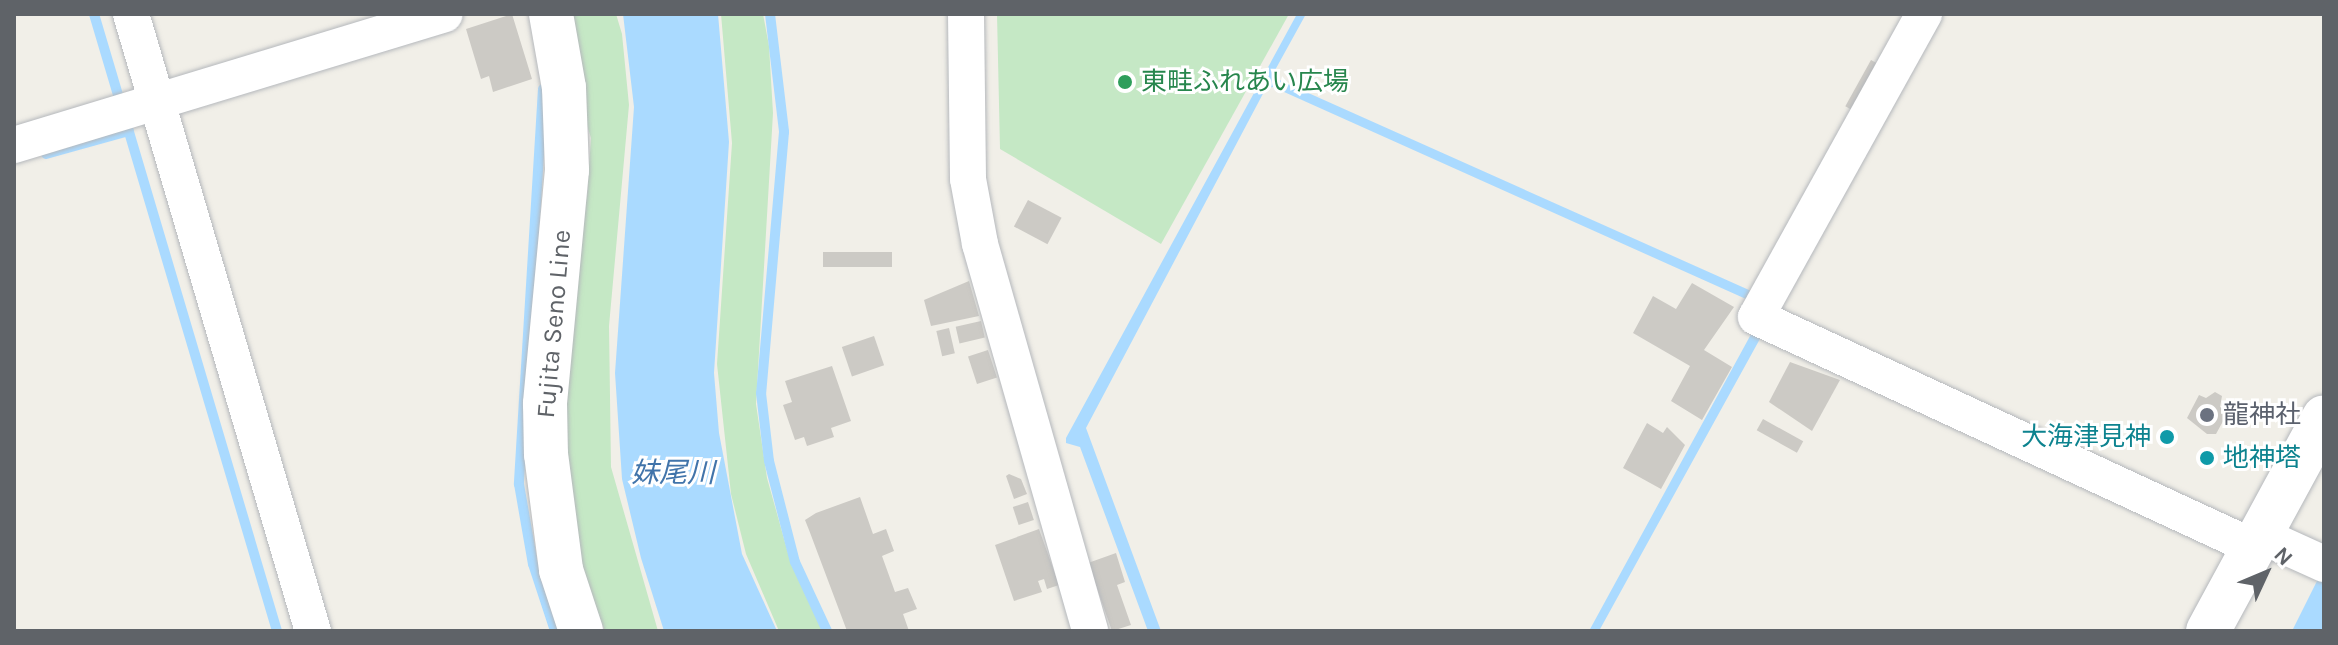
<!DOCTYPE html>
<meta charset="utf-8">
<style>
body{margin:0}
#map{position:relative;width:2338px;height:645px;overflow:hidden;background:#f1efe8;font-family:Karla,"Noto Sans JP",sans-serif}
div>[style]{position:absolute}
[style*='--x']{left:calc(var(--x)*1px);top:calc(var(--y)*1px);width:calc(var(--w)*1px);rotate:calc(var(--a)*1deg)}
.green>*{inset:0;background:#c5e8c5}
.water>*{inset:0;background:#aadaff}
.stream>*{height:10px;margin:-5px;padding:0 5px;transform-origin:5px;border-radius:5px;background:#aadaff}
.building>*{inset:0;background:#cccac5;transform-origin:0 0}
.roads{filter:drop-shadow(0 0 2px #b5b8bc) drop-shadow(0 0 2px #b5b8bc)}
.street>*{height:36px;margin:-18px;padding:0 18px;transform-origin:18px;border-radius:18px;background:#fff}
.secondary>*{height:44px;margin:-22px;padding:0 22px;transform-origin:22px;border-radius:22px;background:#fff}
.dots>*{width:22px;height:22px;translate:-50% -50%;box-sizing:border-box;border:4px solid #fff;border-radius:50%}
span{translate:-50% -50%;white-space:nowrap;text-align:center;line-height:1.15;-webkit-text-stroke:6px #fff;paint-order:stroke}
.leisure-label{font-size:26px;color:#27864d}
.left{translate:0 -50%;text-align:left}
.street-label{font-size:26px;color:#5f6368}
.worship-label{font-size:26px;color:#5b616d}
.culture-label{font-size:26px;color:#0d838f}
.right{translate:-100% -50%;text-align:right}
.water-label{font-size:28px;color:#4174aa;font-style:italic}
.frame{position:absolute;inset:0;border:16px solid #5f6368;pointer-events:none}
.north{position:absolute;left:2226px;top:533px;width:80px;height:80px;-webkit-text-stroke:6px #fff;paint-order:stroke;rotate:46deg;font-size:22px;font-weight:700;line-height:32px;text-align:center;color:#5f6368}
.north::after{content:'';display:block;margin:auto;width:28px;height:36px;background:#5f6368;clip-path:polygon(50% 0,100% 100%,50% 72%,0 100%)}
</style>
<div id="map">
<div class="green">
<div style="clip-path:polygon(564px 14px,616px 14px,622px 34px,629px 105px,609px 326px,611px 467px,658px 631px,605px 631px,575px 556px,563px 482px,576px 230px,587px 197px,591px 138px,576px 90px)"></div>
<div style="clip-path:polygon(721px 14px,763px 14px,769px 46px,773px 113px,756px 404px,767px 478px,788px 553px,822px 631px,779px 631px,746px 554px,731px 494px,717px 364px,732px 143px)"></div>
<div style="clip-path:polygon(997px 14px,1289px 14px,1161px 244px,1000px 149px)"></div>
</div>
<div class="water">
<div style="clip-path:polygon(623px 14px,718px 14px,729px 142px,714px 373px,719px 433px,742px 554px,777px 631px,664px 631px,641px 558px,622px 479px,615px 373px,634px 107px)"></div>
<div style="clip-path:polygon(1297px 14px,1306px 14px,1274px 72px,1277px 79px,1749px 290px,1772px 317px,1599px 631px,1589px 631px,1761px 316px,1746px 299px,1273px 87px,1266px 88px,1086px 428px,1161px 631px,1148px 631px,1080px 447px,1066px 443px,1066px 438px)"></div>
<div style="clip-path:polygon(2324px 577px,2324px 631px,2292px 631px,2318px 579px)"></div>
</div>
<div class="stream">
<div style="--x:94;--y:14;--w:644;--a:73.48"></div>
<div style="--x:770;--y:14;--w:119;--a:83.2"></div>
<div style="--x:784;--y:132;--w:262;--a:95"></div>
<div style="--x:761;--y:393;--w:68;--a:83.3"></div>
<div style="--x:769;--y:461;--w:104;--a:75.6"></div>
<div style="--x:795;--y:562;--w:76;--a:65.1"></div>
<div style="--x:543;--y:89;--w:396;--a:93.5"></div>
<div style="--x:519;--y:484;--w:81;--a:80.1"></div>
<div style="--x:533;--y:564;--w:71;--a:71.8"></div>
<div style="--x:46;--y:154;--w:86;--a:-15.5"></div>
</div>
<div class="building">
<div style="clip-path:polygon(512px 14px,532px 79px,493px 92px,489px 76px,481px 79px,466px 29px)"></div>
<div style="left:1871px;top:60px;width:10px;height:53px;rotate:29deg"></div>
<div style="left:1028px;top:200px;width:38px;height:30px;rotate:28deg"></div>
<div style="left:892px;top:252px;width:15px;height:69px;rotate:90deg"></div>
<div style="clip-path:polygon(969px 281px,979px 316px,931px 326px,924px 300px)"></div>
<div style="clip-path:polygon(1692px 283px,1734px 307px,1704px 350px,1732px 367px,1702px 420px,1671px 401px,1690px 366px,1633px 333px,1653px 296px,1676px 309px)"></div>
<div style="left:981px;top:321px;width:17px;height:26px;rotate:77deg"></div>
<div style="left:949px;top:328px;width:26px;height:13px;rotate:77deg"></div>
<div style="left:874px;top:336px;width:31px;height:34px;rotate:71deg"></div>
<div style="left:988px;top:350px;width:29px;height:21px;rotate:72deg"></div>
<div style="clip-path:polygon(1790px 362px,1840px 380px,1812px 431px,1769px 402px)"></div>
<div style="clip-path:polygon(832px 366px,851px 421px,831px 428px,834px 437px,807px 446px,804px 437px,795px 440px,783px 405px,792px 402px,785px 381px)"></div>
<div style="clip-path:polygon(2215px 392px,2222px 396px,2220px 407px,2228px 412px,2216px 434px,2207px 434px,2187px 418px,2199px 395px,2206px 398px)"></div>
<div style="left:1763px;top:419px;width:46px;height:13px;rotate:29deg"></div>
<div style="clip-path:polygon(1647px 423px,1663px 433px,1667px 427px,1685px 445px,1661px 489px,1623px 468px)"></div>
<div style="clip-path:polygon(1009px 474px,1021px 479px,1027px 494px,1014px 499px,1006px 476px)"></div>
<div style="clip-path:polygon(860px 497px,873px 534px,886px 529px,894px 551px,882px 556px,895px 592px,908px 588px,917px 609px,903px 614px,909px 631px,847px 631px,809px 530px,805px 520px,816px 513px)"></div>
<div style="left:1028px;top:502px;width:19px;height:16px;rotate:72deg"></div>
<div style="clip-path:polygon(1039px 529px,1059px 585px,1047px 589px,1044px 579px,1038px 581px,1042px 592px,1014px 601px,995px 545px)"></div>
<div style="clip-path:polygon(1116px 553px,1125px 582px,1117px 585px,1131px 625px,1112px 631px,1088px 563px)"></div>
</div>
<div class="roads">
<div class="street">
<div style="--x:131;--y:14;--w:643;--a:73.57"></div>
<div style="--x:966;--y:14;--w:165;--a:89.3"></div>
<div style="--x:968;--y:179;--w:66;--a:79.5"></div>
<div style="--x:980;--y:244;--w:402;--a:74.1"></div>
<div style="--x:1924;--y:14;--w:346;--a:119"></div>
<div style="--x:1756;--y:317;--w:548;--a:24.83"></div>
<div style="--x:14;--y:145;--w:450;--a:-16.9"></div>
<div style="--x:2260;--y:535;--w:70;--a:24.4"></div>
</div>
<div class="secondary">
<div style="--x:551;--y:14;--w:75;--a:80"></div>
<div style="--x:564;--y:88;--w:82;--a:87.9"></div>
<div style="--x:567;--y:170;--w:235;--a:95.4"></div>
<div style="--x:545;--y:404;--w:50;--a:88.9"></div>
<div style="--x:546;--y:454;--w:117;--a:82.6"></div>
<div style="--x:561;--y:570;--w:64;--a:71.8"></div>
<div style="--x:2208;--y:631;--w:243;--a:-61.5"></div>
</div>
</div>
<div class="dots">
<div style="left:1125px;top:82px;background:#2e9e5b"></div>
<div style="left:2207px;top:415px;background:#6b7280"></div>
<div style="left:2167px;top:437px;background:#0f9aa8"></div>
<div style="left:2207px;top:458px;background:#0f9aa8"></div>
</div>
<div class="leisure-label">
<span class="left" style="left:1141px;top:82px">東畦ふれあい広場</span>
</div>
<div class="street-label">
<span style="left:554px;top:324px;rotate:-85deg">Fujita Seno Line</span>
</div>
<div class="worship-label">
<span class="left" style="left:2223px;top:415px">龍神社</span>
</div>
<div class="culture-label">
<span class="right" style="left:2151px;top:437px">大海津見神</span>
<span class="left" style="left:2223px;top:458px">地神塔</span>
</div>
<div class="water-label">
<span style="left:673px;top:473px">妹尾川</span>
</div>
<div class="frame"></div>
<div class="north">N</div>
</div>
